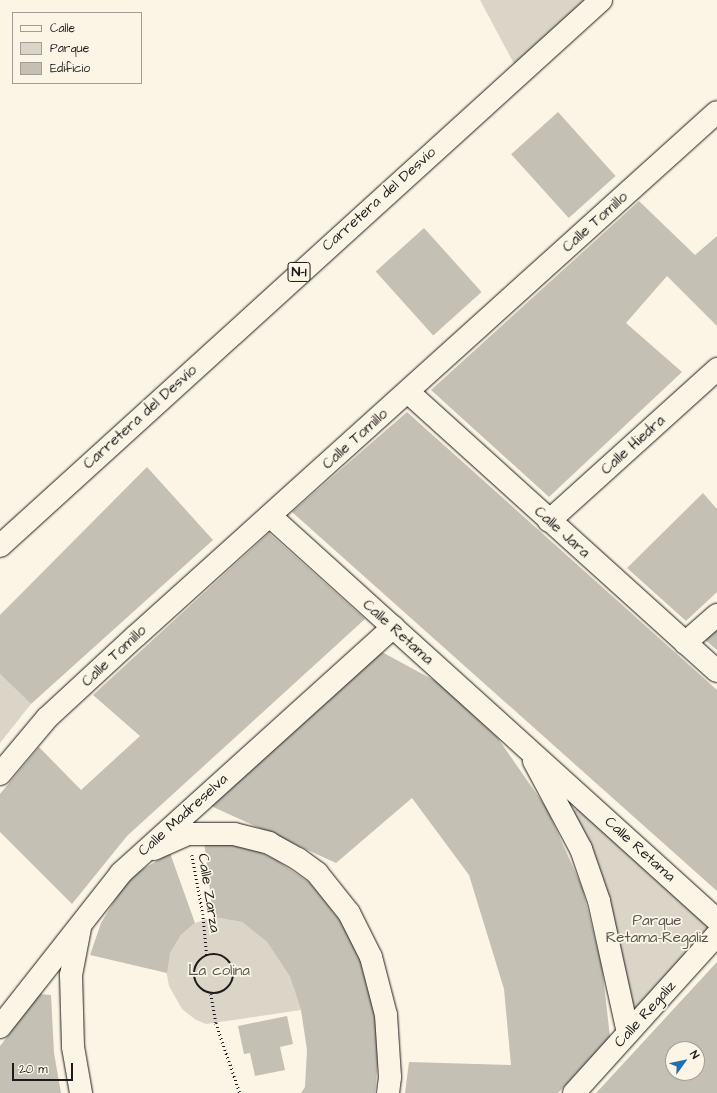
<!DOCTYPE html>
<meta charset="utf-8">
<style>
body{margin:0}
#map{position:relative;width:717px;height:1093px;overflow:hidden;background:#fcf5e5;font-family:"Architects Daughter",sans-serif}
div>[style]{position:absolute}
[style*='--x']{left:calc(var(--x)*1px);top:calc(var(--y)*1px);width:calc(var(--w)*1px);rotate:calc(var(--a)*1deg)}
.green>*{inset:0;background:#dbd5c8}
.building>*{inset:0;background:#c4c0b3;transform-origin:0 0}
.path>*{height:2.5px;margin-top:-1.25px;transform-origin:0;background:repeating-linear-gradient(90deg,#1c1c1c 0 1px,transparent 0 4px)}
.path>.ring{margin:-1.25px;padding:0;box-sizing:content-box;background:none;border:2.5px solid #1c1c1c;border-radius:50%}
.roads{filter:drop-shadow(0 0 1px #1c1c1c) drop-shadow(0 0 1px #1c1c1c)}
.minor>*{height:22px;margin:-11px;padding:0 11px;transform-origin:11px;border-radius:11px;background:#fcf5e5}
.highway>*{height:22px;margin:-11px;padding:0 11px;transform-origin:11px;border-radius:11px;background:#fcf5e5}
span{translate:-50% -50%;white-space:nowrap;text-align:center;line-height:1.15;-webkit-text-stroke:3.5px #fcf5e5;paint-order:stroke}
.shield-label span{padding:1px 3px;background:#fcf5e5;border:1px solid;border-radius:3px;-webkit-text-stroke-width:0}
.shield-label{font-size:14px;color:#1c1c1c;font-weight:700}
.street-label{font-size:15px;color:#1c1c1c}
.park-label{font-size:15px;color:#555450}
.legend{position:absolute;left:12px;top:12px;width:130px;height:72px;box-sizing:border-box;background:#fcf5e5;border:1px solid #a29e95;margin:0;padding:5px 7px;list-style:none;font-size:12px;color:#1c1c1c}
.legend li{display:flex;align-items:center;gap:8px;height:20px}
.legend b{width:20px;border:1px solid #a29e95}
.north{position:absolute;left:665px;top:1041px;width:40px;height:40px;box-sizing:border-box;background:#fcf5e5;border:1px solid #a29e95;border-radius:50%;rotate:57deg;font-size:11px;font-weight:700;line-height:16px;text-align:center;color:#1c1c1c}
.north::after{content:'';display:block;margin:auto;width:14px;height:18px;background:#1f6fb2;clip-path:polygon(50% 0,100% 100%,50% 72%,0 100%)}
.scale{position:absolute;left:12px;top:1063px;width:61px;height:18px;box-sizing:border-box;border:2px solid #1c1c1c;border-top:0;padding-left:5px;font-size:12px;line-height:14px;white-space:nowrap;color:#1c1c1c;-webkit-text-stroke:3px #fcf5e5;paint-order:stroke}
</style>
<div id="map">
<div class="green">
<div style="clip-path:polygon(480px 0,591px 0,519px 73px)"></div>
<div style="clip-path:polygon(0 674px,31px 704px,0 743px)"></div>
<div style="clip-path:polygon(576px 809px,585px 809px,713px 926px,638px 1009px,631px 1007px,572px 813px)"></div>
<div style="clip-path:polygon(213px 917px,242px 922px,267px 942px,290px 977px,301px 1010px,206px 1024px,196px 1020px,182px 1009px,169px 986px,166px 969px,170px 953px,181px 935px,195px 923px)"></div>
</div>
<div class="building">
<div style="left:558px;top:112px;width:86px;height:63px;rotate:48deg"></div>
<div style="clip-path:polygon(639px 201px,695px 255px,717px 236px,717px 326px,667px 276px,626px 323px,682px 372px,549px 497px,431px 390px)"></div>
<div style="left:424px;top:228px;width:86px;height:65px;rotate:48deg"></div>
<div style="clip-path:polygon(407px 412px,717px 690px,717px 891px,292px 512px)"></div>
<div style="clip-path:polygon(147px 467px,213px 540px,31px 704px,0 674px,0 615px)"></div>
<div style="clip-path:polygon(703px 493px,717px 509px,717px 592px,686px 621px,627px 568px)"></div>
<div style="clip-path:polygon(269px 533px,365px 619px,127px 836px,72px 904px,0 832px,0 794px,39px 747px,81px 790px,140px 736px,93px 695px)"></div>
<div style="clip-path:polygon(717px 627px,717px 650px,704px 639px)"></div>
<div style="clip-path:polygon(380px 651px,439px 683px,497px 737px,547px 809px,582px 887px,602px 967px,610px 1037px,558px 1093px,405px 1093px,409px 1062px,511px 1065px,504px 989px,469px 875px,412px 798px,336px 863px,211px 806px)"></div>
<div style="clip-path:polygon(204px 841px,243px 844px,276px 860px,310px 883px,346px 928px,370px 979px,379px 1051px,375px 1093px,301px 1093px,305px 1087px,307px 1050px,301px 1010px,290px 977px,267px 942px,242px 922px,213px 917px)"></div>
<div style="clip-path:polygon(170px 853px,195px 923px,181px 935px,170px 953px,167px 973px,90px 955px,101px 923px,128px 878px)"></div>
<div style="clip-path:polygon(evenodd,717px 962px,717px 1093px,596px 1093px,597px 1092px,717px 962px,673px 1049px,697px 1049px,697px 1073px,673px 1073px,673px 1049px)"></div>
<div style="clip-path:polygon(40px 994px,51px 995px,54px 1053px,61px 1093px,0 1093px,0 1046px)"></div>
<div style="clip-path:polygon(287px 1016px,293px 1044px,280px 1047px,285px 1070px,255px 1076px,250px 1053px,244px 1054px,238px 1026px)"></div>
</div>
<div class="path">
<div style="--x:192;--y:855;--w:60;--a:79.4"></div>
<div style="--x:203;--y:914;--w:42;--a:84.6"></div>
<div class="ring" style="left:194px;top:954px;width:37.5px;height:37.5px"></div>
<div style="--x:211;--y:994;--w:29;--a:80"></div>
<div style="--x:216;--y:1023;--w:74;--a:71.1"></div>
</div>
<div class="roads">
<div class="minor">
<div style="--x:408;--y:392;--w:416;--a:42.1"></div>
<div style="--x:270;--y:516;--w:603;--a:42.11"></div>
<div style="--x:549;--y:521;--w:227;--a:-42.1"></div>
<div style="--x:685;--y:643;--w:43;--a:-41.2"></div>
<div style="--x:534;--y:761;--w:100;--a:61.9"></div>
<div style="--x:581;--y:849;--w:55;--a:70.9"></div>
<div style="--x:599;--y:901;--w:135;--a:77.6"></div>
<div style="--x:0;--y:774;--w:73;--a:-50"></div>
<div style="--x:47;--y:718;--w:121;--a:-42.7"></div>
<div style="--x:136;--y:636;--w:782;--a:-42.05"></div>
<div style="--x:154;--y:849;--w:37;--a:-24"></div>
<div style="--x:188;--y:834;--w:46;--a:0"></div>
<div style="--x:234;--y:834;--w:36;--a:14"></div>
<div style="--x:269;--y:843;--w:33;--a:29"></div>
<div style="--x:298;--y:859;--w:24;--a:36"></div>
<div style="--x:317;--y:873;--w:51;--a:51.3"></div>
<div style="--x:349;--y:913;--w:49;--a:63.4"></div>
<div style="--x:371;--y:957;--w:60;--a:75.5"></div>
<div style="--x:386;--y:1015;--w:62;--a:86.3"></div>
<div style="--x:390;--y:1077;--w:16;--a:97"></div>
<div style="--x:80;--y:928;--w:48;--a:100.8"></div>
<div style="--x:71;--y:975;--w:72;--a:88.4"></div>
<div style="--x:73;--y:1047;--w:47;--a:80.1"></div>
<div style="--x:0;--y:1027;--w:196;--a:-51.8"></div>
<div style="--x:121;--y:873;--w:367;--a:-42.1"></div>
<div style="--x:574;--y:1093;--w:213;--a:-47.9"></div>
</div>
<div class="highway">
<div style="--x:0;--y:546;--w:812;--a:-42.25"></div>
</div>
</div>
<div class="shield-label">
<span style="left:299px;top:272px">N-1</span>
</div>
<div class="street-label">
<span style="left:379px;top:199px;rotate:-42deg">Carretera del Desvío</span>
<span style="left:595px;top:222px;rotate:-42deg">Calle Tomillo</span>
<span style="left:140px;top:417px;rotate:-42deg">Carretera del Desvío</span>
<span style="left:355px;top:439px;rotate:-42deg">Calle Tomillo</span>
<span style="left:633px;top:445px;rotate:-42deg">Calle Hiedra</span>
<span style="left:562px;top:532px;rotate:42deg">Calle Jara</span>
<span style="left:398px;top:632px;rotate:42deg">Calle Retama</span>
<span style="left:114px;top:656px;rotate:-43deg">Calle Tomillo</span>
<span style="left:183px;top:815px;rotate:-42deg">Calle Madreselva</span>
<span style="left:640px;top:849px;rotate:42deg">Calle Retama</span>
<span style="left:209px;top:893px;rotate:81deg">Calle Zarza</span>
<span style="left:645px;top:1014px;rotate:-48deg">Calle Regaliz</span>
</div>
<div class="park-label">
<span style="left:657px;top:929px">Parque<br>Retama-Regaliz</span>
<span style="left:219px;top:971px">La colina</span>
</div>
<ul class="legend">
<li><b style="height:5px;background:#fcf5e5"></b>Calle</li>
<li><b style="height:11px;background:#dbd5c8"></b>Parque</li>
<li><b style="height:11px;background:#c4c0b3"></b>Edificio</li>
</ul>
<div class="north">N</div>
<div class="scale">20 m</div>
</div>
